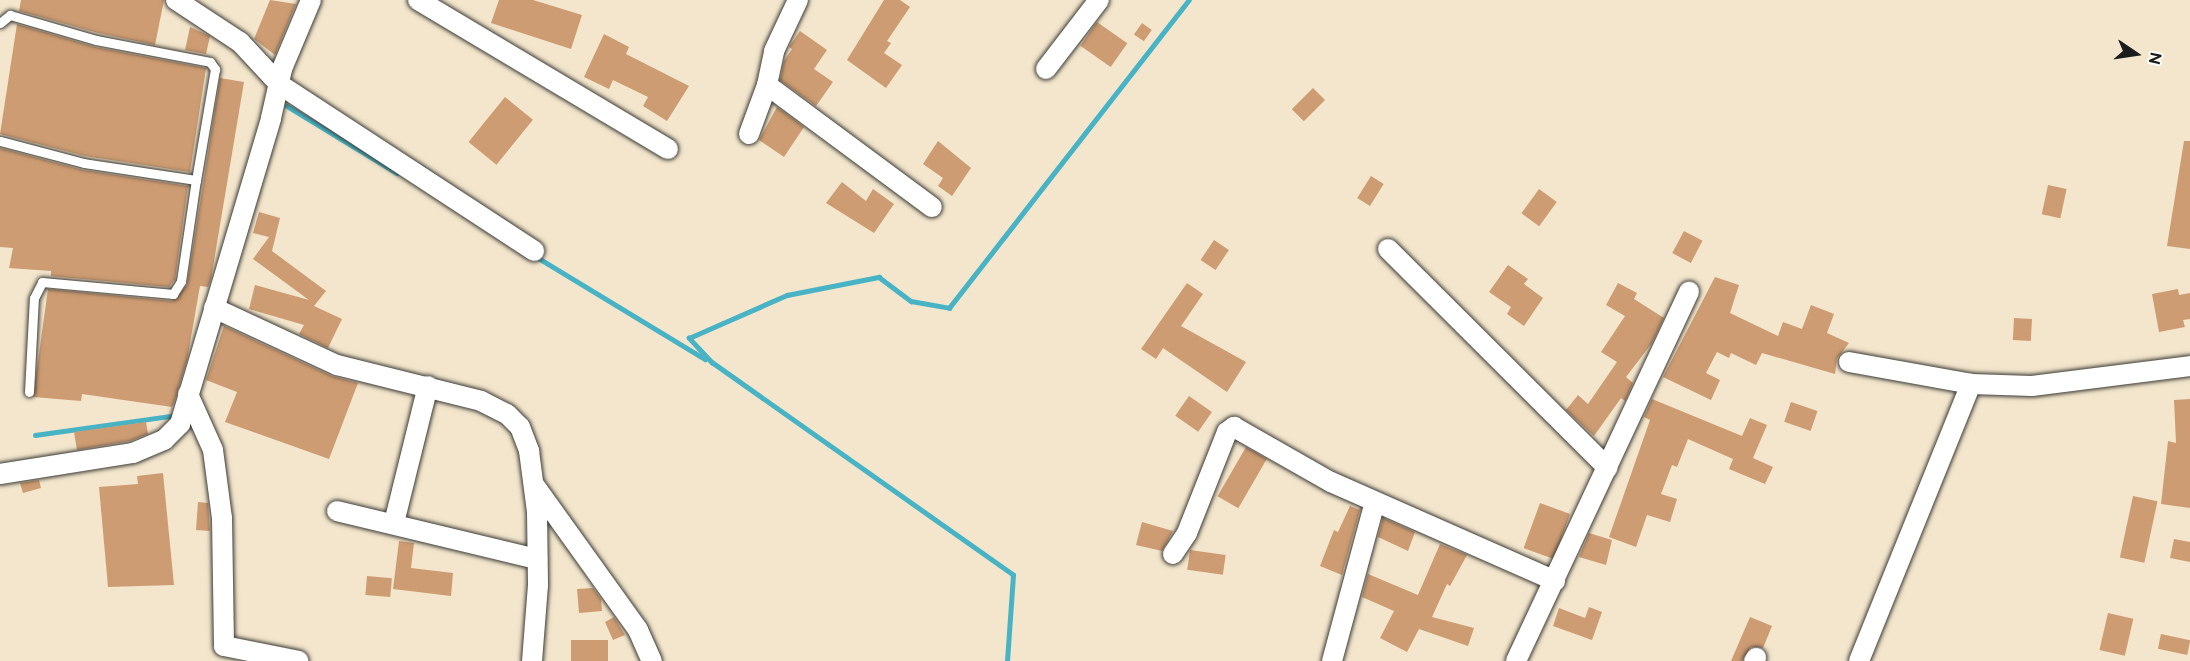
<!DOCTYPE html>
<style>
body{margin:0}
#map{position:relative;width:2190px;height:661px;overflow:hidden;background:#f3e6cc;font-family:"Balsamiq Sans",sans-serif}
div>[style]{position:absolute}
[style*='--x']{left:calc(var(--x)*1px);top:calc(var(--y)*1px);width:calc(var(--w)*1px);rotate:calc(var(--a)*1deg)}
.stream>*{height:4.5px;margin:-2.25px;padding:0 2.25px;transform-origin:2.25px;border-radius:2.25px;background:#47b3c5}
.building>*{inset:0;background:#ce9c72;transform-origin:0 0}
.roads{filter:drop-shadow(0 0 2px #3c3a36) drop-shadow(0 0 2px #3c3a36)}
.lane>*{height:9px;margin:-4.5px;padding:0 4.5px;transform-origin:4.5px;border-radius:4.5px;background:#fff}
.street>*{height:20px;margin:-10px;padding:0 10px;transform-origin:10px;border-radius:10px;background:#fff}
span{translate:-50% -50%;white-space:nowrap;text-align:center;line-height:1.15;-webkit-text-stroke:6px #fdfcf7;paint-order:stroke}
.north{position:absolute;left:2106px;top:24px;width:60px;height:60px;-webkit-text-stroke:4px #fdfcf7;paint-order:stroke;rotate:103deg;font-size:16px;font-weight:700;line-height:24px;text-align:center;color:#1c1c1c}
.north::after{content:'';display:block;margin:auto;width:21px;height:27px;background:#1c1c1c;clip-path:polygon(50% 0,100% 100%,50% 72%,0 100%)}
</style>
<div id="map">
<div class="stream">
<div style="--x:287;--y:106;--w:129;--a:31.3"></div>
<div style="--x:535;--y:256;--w:199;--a:31.2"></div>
<div style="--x:35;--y:435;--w:144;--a:-8"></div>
<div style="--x:1007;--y:661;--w:86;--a:-86"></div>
<div style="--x:1013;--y:575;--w:368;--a:-144.8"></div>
<div style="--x:712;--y:363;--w:34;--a:-133"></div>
<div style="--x:689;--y:338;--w:107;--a:-23.7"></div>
<div style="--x:787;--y:295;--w:94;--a:-11.1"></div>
<div style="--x:879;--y:277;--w:40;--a:37"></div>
<div style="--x:911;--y:301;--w:39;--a:10"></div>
<div style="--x:949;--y:308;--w:390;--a:-52.1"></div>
</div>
<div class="building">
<div style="clip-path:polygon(21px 0,164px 0,155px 45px,98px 33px,19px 11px)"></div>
<div style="clip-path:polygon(270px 0,296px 4px,275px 55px,254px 39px)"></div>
<div style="clip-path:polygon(499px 0,533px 0,582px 15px,571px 49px,491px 23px)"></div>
<div style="clip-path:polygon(884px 0,900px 0,910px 7px,887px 41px,891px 43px,884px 53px,902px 65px,886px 88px,847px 60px)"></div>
<div style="left:1097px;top:22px;width:37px;height:29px;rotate:35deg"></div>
<div style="left:1142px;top:23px;width:12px;height:14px;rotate:35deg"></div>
<div style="clip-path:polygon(17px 24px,95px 47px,206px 68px,190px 172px,85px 156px,0 134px)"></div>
<div style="clip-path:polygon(190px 27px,210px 36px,206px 54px,185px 50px)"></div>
<div style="clip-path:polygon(800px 31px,827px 50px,814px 69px,833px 82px,816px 106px,780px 80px,784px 61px,792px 49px,789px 47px)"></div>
<div style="clip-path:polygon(604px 34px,629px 47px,626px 54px,689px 86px,667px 121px,643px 106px,648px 97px,613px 80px,609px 89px,584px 77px)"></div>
<div style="clip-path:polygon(220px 78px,244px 82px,211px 279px,208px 287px,200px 286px,187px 360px,174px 403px,172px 407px,82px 394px,81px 401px,33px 397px,48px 289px,172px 301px,187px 285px)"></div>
<div style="left:1313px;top:88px;width:17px;height:30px;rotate:45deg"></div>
<div style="left:505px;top:97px;width:36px;height:58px;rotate:39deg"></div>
<div style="clip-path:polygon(777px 107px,804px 127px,784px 157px,759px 140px)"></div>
<div style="clip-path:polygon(938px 141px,971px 168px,952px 196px,938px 186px,943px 178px,923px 164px)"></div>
<div style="clip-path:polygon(2184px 141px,2190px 141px,2190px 249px,2167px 246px)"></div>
<div style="clip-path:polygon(0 148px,83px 170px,188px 186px,175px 279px,169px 287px,51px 276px,51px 271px,9px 268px,13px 248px,0 247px)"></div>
<div style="left:1371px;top:176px;width:15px;height:26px;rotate:32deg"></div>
<div style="clip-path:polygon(842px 182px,866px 201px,873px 189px,894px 204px,874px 233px,826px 203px)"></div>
<div style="left:2048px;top:185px;width:19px;height:30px;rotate:12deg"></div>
<div style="left:1539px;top:189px;width:22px;height:30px;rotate:36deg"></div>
<div style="clip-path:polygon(259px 212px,280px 218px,272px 251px,326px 291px,314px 306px,342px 319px,328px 348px,299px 334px,304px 325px,249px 309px,255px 285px,309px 300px,253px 259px,269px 237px,253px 233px)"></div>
<div style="left:1684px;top:231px;width:21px;height:25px;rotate:28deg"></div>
<div style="left:1214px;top:240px;width:18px;height:24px;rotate:34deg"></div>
<div style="clip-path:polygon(1508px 265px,1528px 279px,1524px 284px,1543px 298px,1524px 326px,1507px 314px,1511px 307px,1489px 292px)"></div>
<div style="clip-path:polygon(1715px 277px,1739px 285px,1730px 313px,1778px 336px,1783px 322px,1802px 329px,1811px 305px,1834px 314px,1827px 333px,1849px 343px,1837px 359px,1835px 374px,1762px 353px,1756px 365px,1731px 353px,1729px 358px,1717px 352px,1706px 373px,1720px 380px,1711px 400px,1663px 377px)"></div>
<div style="clip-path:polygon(1187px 283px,1203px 294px,1181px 326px,1246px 362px,1227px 392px,1163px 348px,1156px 359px,1141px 349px)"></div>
<div style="clip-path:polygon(1618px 283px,1637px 293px,1634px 299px,1664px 318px,1652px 343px,1626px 377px,1633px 383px,1625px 401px,1621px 398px,1594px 436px,1566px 410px,1578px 395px,1588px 404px,1617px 362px,1601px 352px,1625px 316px,1606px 305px)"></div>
<div style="clip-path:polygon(2178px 289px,2179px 295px,2190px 293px,2190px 319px,2183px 320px,2185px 327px,2159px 332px,2152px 294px)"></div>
<div style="left:2014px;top:318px;width:18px;height:22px;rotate:3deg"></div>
<div style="clip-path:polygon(224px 326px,332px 376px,358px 383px,329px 459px,225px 422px,237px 392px,206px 380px)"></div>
<div style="left:1189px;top:396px;width:28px;height:24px;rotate:35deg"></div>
<div style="clip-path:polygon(1652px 399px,1742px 436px,1750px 418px,1767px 425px,1753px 458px,1773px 467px,1765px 484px,1729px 469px,1733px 459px,1688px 439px,1677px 467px,1672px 465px,1661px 494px,1677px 499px,1670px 522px,1647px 515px,1636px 547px,1609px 537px,1650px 420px,1644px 417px)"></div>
<div style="clip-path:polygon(2190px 399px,2190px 508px,2161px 504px,2168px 441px,2176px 443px,2174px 400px)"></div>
<div style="left:1791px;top:402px;width:28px;height:21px;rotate:19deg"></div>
<div style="clip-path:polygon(146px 422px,148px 434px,130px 441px,77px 450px,74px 432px)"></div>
<div style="left:1246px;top:447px;width:24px;height:57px;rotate:30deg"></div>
<div style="clip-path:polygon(163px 473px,174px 585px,108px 587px,99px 487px,138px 484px,137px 476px)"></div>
<div style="clip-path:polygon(39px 480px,41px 488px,23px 493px,20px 483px)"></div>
<div style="left:2133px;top:496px;width:25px;height:63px;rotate:12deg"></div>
<div style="clip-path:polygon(198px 502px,208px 503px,210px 531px,196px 530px)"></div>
<div style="left:1540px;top:503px;width:32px;height:48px;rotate:20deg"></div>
<div style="clip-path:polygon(1350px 506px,1360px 510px,1342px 575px,1320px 566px,1334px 530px,1338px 532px)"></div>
<div style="clip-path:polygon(1383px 518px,1415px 532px,1408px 551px,1378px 537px)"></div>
<div style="clip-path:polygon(1142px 522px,1173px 531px,1162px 551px,1136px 545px)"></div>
<div style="clip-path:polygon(1589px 533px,1612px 540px,1606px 565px,1579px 557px)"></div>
<div style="clip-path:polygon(2174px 539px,2190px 542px,2190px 562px,2170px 558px)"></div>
<div style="clip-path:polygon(399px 541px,414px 543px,411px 568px,453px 573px,451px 596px,393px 589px)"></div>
<div style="clip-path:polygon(1440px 544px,1467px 555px,1450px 586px,1447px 584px,1432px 617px,1474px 628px,1468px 646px,1419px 629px,1407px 652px,1380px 638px,1394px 611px,1362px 597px,1368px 574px,1418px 595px)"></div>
<div style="left:1190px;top:550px;width:36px;height:20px;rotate:8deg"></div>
<div style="left:367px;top:576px;width:25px;height:19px;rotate:5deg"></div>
<div style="clip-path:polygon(593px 588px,601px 599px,602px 611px,579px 613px,577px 589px)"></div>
<div style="clip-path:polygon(1589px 607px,1602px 612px,1592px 640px,1553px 626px,1559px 608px,1585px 618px)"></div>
<div style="left:2108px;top:613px;width:26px;height:38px;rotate:13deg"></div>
<div style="clip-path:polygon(614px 617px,625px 635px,613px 640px,605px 622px)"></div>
<div style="clip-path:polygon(1750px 617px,1772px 626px,1763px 648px,1751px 647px,1742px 661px,1731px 661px)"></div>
<div style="left:2161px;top:634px;width:30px;height:15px;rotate:12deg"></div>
<div style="left:608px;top:640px;width:21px;height:37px;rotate:90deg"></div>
</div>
<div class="roads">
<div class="lane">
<div style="--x:0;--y:23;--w:13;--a:-39"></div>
<div style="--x:10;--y:15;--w:90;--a:16.2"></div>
<div style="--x:96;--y:40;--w:116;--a:10.9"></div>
<div style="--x:210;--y:62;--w:9;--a:54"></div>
<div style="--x:215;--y:69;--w:113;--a:99.7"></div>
<div style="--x:196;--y:180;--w:113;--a:-171.4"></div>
<div style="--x:84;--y:163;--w:87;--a:-165.3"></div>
<div style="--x:29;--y:392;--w:94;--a:-87"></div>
<div style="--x:34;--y:298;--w:18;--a:-63"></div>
<div style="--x:42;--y:282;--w:132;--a:5.2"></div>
<div style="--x:173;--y:294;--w:15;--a:-58"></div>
<div style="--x:181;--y:281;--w:102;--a:-81.6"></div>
</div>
<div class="street">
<div style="--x:176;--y:0;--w:77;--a:33.3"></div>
<div style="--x:240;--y:42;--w:57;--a:47.1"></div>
<div style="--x:279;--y:84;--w:305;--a:33.2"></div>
<div style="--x:418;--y:0;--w:291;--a:30.8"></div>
<div style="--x:1046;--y:69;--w:87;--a:-52.5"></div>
<div style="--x:767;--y:85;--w:205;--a:36.5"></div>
<div style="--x:749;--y:134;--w:52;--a:-69.8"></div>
<div style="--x:767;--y:85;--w:35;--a:-78"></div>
<div style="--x:774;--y:51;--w:56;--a:-64.8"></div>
<div style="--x:1388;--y:249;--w:310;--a:44.9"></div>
<div style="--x:214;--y:308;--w:136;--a:24.9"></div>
<div style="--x:337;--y:365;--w:148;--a:14"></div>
<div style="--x:481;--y:401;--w:29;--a:27"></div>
<div style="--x:507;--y:414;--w:18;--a:45"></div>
<div style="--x:520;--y:427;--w:26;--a:69"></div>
<div style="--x:529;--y:451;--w:62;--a:82.5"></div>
<div style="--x:537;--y:512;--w:73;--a:89.2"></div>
<div style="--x:538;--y:585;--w:76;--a:94.5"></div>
<div style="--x:1849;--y:362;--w:124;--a:10.2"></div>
<div style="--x:1971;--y:384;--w:61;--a:1.9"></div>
<div style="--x:2032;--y:386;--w:159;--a:-7.2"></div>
<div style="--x:188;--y:394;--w:61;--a:65.9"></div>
<div style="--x:213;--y:450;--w:69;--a:82.5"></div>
<div style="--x:222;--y:518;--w:128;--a:89.1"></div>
<div style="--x:224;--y:646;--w:76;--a:11.3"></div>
<div style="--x:0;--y:474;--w:135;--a:-9"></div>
<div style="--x:133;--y:453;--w:34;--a:-23"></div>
<div style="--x:164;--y:440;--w:23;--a:-45"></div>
<div style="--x:180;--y:424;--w:319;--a:-73.4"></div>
<div style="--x:271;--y:118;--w:50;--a:-77.3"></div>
<div style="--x:282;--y:69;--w:75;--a:-67.2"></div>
<div style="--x:535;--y:486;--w:177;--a:54.4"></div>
<div style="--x:638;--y:630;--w:34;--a:66"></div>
<div style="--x:337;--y:511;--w:206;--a:13.5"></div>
<div style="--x:394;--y:523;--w:141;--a:-76.1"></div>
<div style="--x:1173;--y:554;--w:25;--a:-56"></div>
<div style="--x:1187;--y:533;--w:109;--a:-68.4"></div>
<div style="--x:1227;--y:432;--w:9;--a:-36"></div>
<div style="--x:1234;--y:427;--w:112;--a:29.6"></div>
<div style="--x:1331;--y:482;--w:245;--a:23.8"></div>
<div style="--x:1332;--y:661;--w:165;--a:-74.9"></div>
<div style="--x:1516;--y:661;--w:408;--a:-64.9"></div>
<div style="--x:1754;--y:661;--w:4;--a:-56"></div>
<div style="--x:1859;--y:661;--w:299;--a:-68"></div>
</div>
</div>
<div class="north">N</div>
</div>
